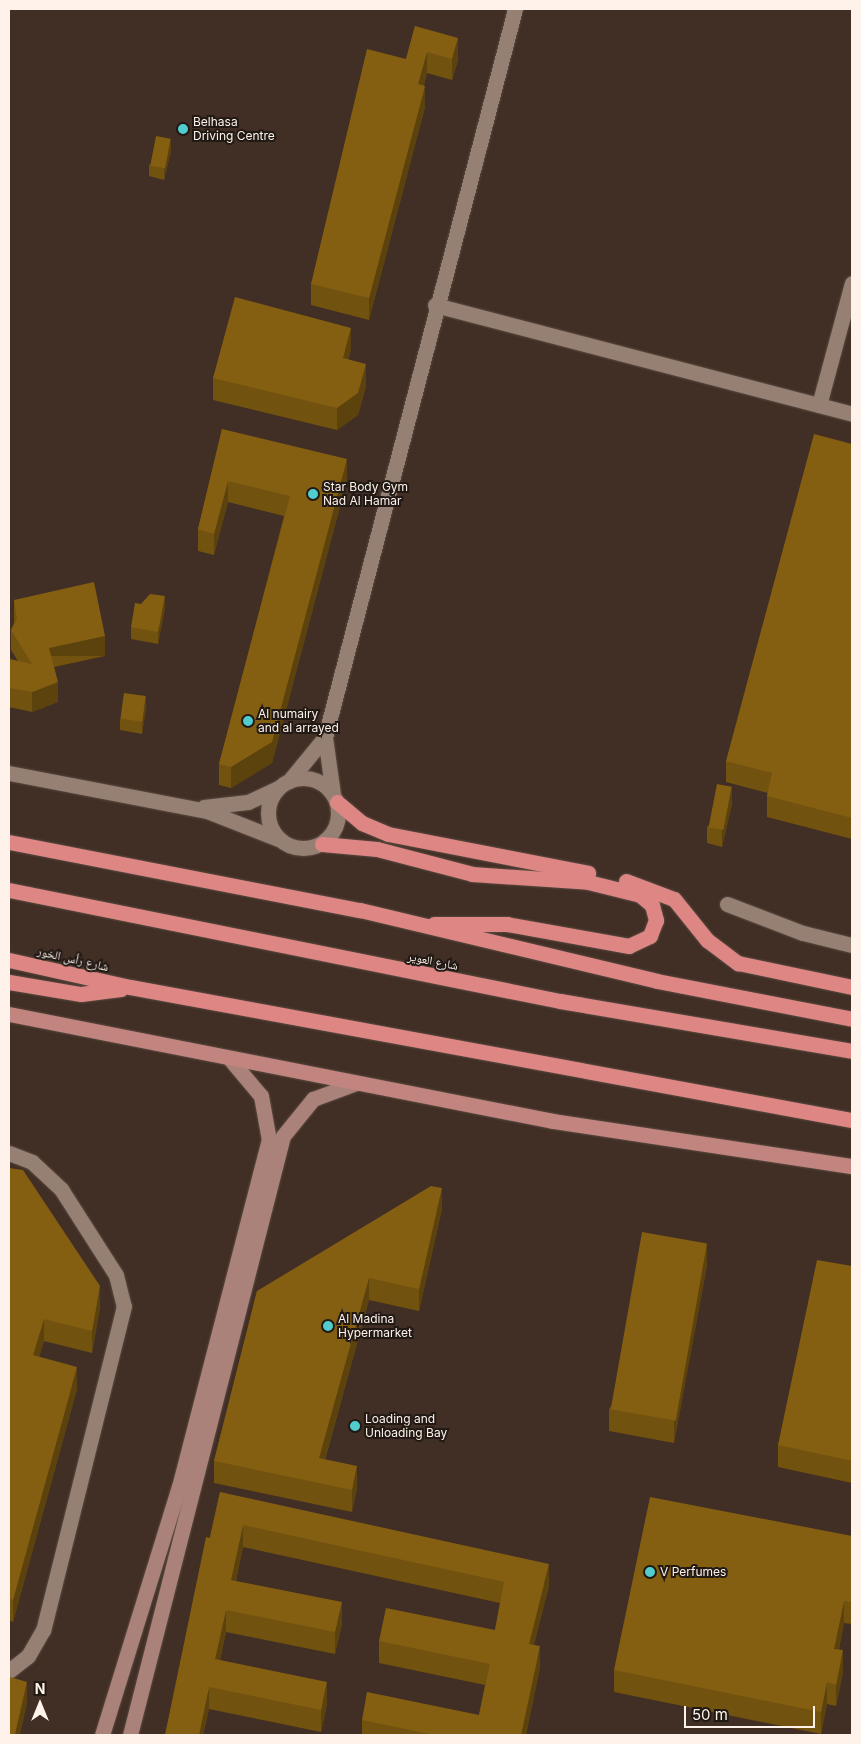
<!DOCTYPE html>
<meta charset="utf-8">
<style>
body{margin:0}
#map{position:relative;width:861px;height:1744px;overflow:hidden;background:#412e24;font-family:Inter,"Noto Naskh Arabic",sans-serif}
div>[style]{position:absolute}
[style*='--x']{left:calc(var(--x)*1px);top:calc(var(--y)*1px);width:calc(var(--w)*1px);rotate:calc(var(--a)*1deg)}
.roads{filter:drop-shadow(0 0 1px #5b4b42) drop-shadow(0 0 1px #5b4b42)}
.street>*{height:15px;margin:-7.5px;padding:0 7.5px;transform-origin:7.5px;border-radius:7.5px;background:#968074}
.street>.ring{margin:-7.5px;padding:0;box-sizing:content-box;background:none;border:15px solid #968074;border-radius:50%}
.secondary>*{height:15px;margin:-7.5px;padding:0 7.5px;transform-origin:7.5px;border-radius:7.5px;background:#ab8279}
.primary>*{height:15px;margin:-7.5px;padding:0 7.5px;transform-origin:7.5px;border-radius:7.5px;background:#c1847e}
.highway>*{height:15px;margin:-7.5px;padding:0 7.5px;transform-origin:7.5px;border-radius:7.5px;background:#dd8684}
.wall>*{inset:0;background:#72520f}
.shaded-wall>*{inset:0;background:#5c420d;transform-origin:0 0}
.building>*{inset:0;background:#845f12;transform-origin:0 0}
.dots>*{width:14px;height:14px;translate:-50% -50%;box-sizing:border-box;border:2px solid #211914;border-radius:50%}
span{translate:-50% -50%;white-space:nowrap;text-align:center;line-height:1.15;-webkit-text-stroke:4px #211914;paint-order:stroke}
.poi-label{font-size:12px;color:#fef2eb}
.left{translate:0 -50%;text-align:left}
.street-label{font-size:12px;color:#fef2eb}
.frame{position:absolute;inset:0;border:10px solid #fef2eb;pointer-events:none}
.north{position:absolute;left:15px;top:1679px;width:50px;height:50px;-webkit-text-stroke:4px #211914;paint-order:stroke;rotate:0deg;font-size:14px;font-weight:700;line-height:20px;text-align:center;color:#fef2eb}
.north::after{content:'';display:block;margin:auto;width:18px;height:22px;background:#fef2eb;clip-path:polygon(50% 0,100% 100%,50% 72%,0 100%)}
.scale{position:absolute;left:684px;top:1706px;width:131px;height:22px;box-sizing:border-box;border:2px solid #fef2eb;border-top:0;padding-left:6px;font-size:15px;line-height:18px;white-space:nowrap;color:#fef2eb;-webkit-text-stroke:4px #211914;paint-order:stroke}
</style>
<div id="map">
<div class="roads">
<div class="street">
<div style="--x:435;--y:305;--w:431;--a:14.6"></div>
<div style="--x:819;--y:405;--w:126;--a:-74.9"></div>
<div style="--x:9;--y:773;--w:202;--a:10.9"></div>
<div style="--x:207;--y:811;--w:76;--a:21.5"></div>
<div class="ring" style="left:268px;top:778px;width:55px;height:55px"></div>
<div style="--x:289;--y:781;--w:57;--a:-50.7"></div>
<div style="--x:333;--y:794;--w:58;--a:-98"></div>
<div style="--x:325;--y:737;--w:752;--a:-75.37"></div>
<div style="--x:204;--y:807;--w:44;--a:-6.5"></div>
<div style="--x:248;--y:802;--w:33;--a:-25"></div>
<div style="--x:727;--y:904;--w:81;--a:20.9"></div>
<div style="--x:803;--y:933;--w:50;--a:13.8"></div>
<div style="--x:9;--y:1153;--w:25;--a:21"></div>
<div style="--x:32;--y:1162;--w:40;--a:43"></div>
<div style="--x:61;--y:1189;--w:102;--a:57.4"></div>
<div style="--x:116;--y:1275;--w:32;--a:76"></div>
<div style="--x:124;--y:1306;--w:334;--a:104"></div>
<div style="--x:43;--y:1630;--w:30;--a:120"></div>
<div style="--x:28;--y:1656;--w:24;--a:142"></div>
</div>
<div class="secondary">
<div style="--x:102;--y:1735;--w:260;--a:-72.8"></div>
<div style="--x:179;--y:1487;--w:358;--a:-75.5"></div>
<div style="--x:269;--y:1140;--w:45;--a:-100.3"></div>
<div style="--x:261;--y:1096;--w:48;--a:-130"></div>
<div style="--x:130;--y:1735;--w:618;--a:-75.67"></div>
<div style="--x:283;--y:1136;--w:48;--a:-51"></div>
<div style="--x:313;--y:1099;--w:46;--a:-20.4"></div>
</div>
<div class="primary">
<div style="--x:9;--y:1014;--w:554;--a:11.13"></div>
<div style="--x:553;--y:1121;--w:302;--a:8.6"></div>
</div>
<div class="highway">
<div style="--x:337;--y:802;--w:33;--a:40"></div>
<div style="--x:362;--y:823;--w:28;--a:23"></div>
<div style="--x:388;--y:834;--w:204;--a:11"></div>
<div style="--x:9;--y:842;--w:358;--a:11"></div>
<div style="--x:360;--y:910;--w:305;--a:13.4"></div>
<div style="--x:657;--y:981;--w:199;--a:11"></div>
<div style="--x:322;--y:844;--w:55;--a:5.2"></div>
<div style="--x:377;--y:849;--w:98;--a:14.7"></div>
<div style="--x:472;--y:874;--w:116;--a:3.9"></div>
<div style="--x:588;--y:882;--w:54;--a:14"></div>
<div style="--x:640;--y:895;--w:16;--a:40"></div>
<div style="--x:652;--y:905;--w:16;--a:75"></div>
<div style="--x:656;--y:920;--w:17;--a:111"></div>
<div style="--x:650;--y:936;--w:23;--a:155"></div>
<div style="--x:629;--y:946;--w:124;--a:-169.8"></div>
<div style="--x:507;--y:924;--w:73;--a:180"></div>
<div style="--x:626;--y:881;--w:51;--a:20.6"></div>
<div style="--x:674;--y:899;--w:53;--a:51.2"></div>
<div style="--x:707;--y:940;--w:39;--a:37"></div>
<div style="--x:738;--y:963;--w:116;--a:11.9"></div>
<div style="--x:9;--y:890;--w:562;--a:11.39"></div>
<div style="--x:560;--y:1001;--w:296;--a:9.7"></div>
<div style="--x:9;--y:960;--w:124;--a:12.6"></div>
<div style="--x:130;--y:987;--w:734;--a:10.44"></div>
<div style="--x:9;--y:982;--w:73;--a:9.5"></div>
<div style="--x:81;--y:994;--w:40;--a:-7.1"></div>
</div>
</div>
<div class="wall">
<div style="clip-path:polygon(415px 26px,458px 60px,452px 80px,427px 73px,424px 85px,425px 107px,369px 320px,311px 305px,311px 284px,406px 59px)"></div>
<div style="clip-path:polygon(171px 151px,164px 180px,149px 176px,149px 165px)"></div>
<div style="clip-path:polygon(351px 350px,348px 359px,366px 386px,358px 415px,337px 430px,213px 400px,213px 378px)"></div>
<div style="clip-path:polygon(222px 429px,347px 480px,272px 763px,231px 788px,219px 785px,219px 764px,284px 516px,228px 502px,214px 555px,198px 551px,198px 529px)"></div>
<div style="clip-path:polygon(852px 444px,852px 839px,767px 817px,767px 796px,768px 793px,726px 782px,726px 761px)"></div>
<div style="clip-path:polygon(14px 600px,105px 656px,54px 667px,58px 702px,32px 712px,9px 707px,9px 659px,18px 661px,11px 650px,11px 630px,14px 623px)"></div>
<div style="clip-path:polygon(165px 608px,158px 644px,131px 639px,131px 627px)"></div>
<div style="clip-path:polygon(146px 708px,142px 734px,120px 730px,120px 719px)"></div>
<div style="clip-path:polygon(732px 804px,722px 847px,707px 843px,707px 827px)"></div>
<div style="clip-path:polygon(9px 1168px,100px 1308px,92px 1353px,44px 1341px,39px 1357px,77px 1389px,13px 1622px,9px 1620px)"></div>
<div style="clip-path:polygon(442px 1209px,419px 1311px,369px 1300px,325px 1460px,357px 1488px,352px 1512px,214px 1483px,214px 1461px,257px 1291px)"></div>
<div style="clip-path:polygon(707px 1265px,674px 1443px,609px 1431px,609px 1409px)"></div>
<div style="clip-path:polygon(852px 1266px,852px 1483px,778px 1467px,778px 1445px)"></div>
<div style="clip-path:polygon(220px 1492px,549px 1586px,534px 1644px,540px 1667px,526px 1735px,362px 1735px,362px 1720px,479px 1715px,485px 1685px,379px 1663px,379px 1641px,495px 1630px,500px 1603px,243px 1547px,236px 1581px,342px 1624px,335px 1654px,226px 1632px,220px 1660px,327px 1704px,321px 1732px,209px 1709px,203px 1735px,165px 1735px)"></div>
<div style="clip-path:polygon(852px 1536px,851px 1624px,844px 1623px,839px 1649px,843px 1672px,836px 1706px,827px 1704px,821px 1734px,614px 1692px,614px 1670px)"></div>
</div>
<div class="shaded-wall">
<div style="clip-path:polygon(458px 38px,458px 60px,452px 80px,452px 59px)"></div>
<div style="clip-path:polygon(427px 52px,427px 73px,418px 105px,418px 84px)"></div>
<div style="clip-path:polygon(425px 86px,425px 107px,369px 320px,369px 298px)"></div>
<div style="clip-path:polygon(171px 139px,171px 151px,164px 180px,164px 169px)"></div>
<div style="clip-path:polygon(351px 328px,351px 350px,343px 380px,343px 358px)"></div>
<div style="clip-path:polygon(366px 364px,366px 386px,358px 415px,337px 430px,337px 408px)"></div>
<div style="clip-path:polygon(347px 459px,347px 480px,272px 763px,231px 788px,231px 767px)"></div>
<div style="clip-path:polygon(228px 481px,228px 502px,214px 555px,214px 534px)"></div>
<div style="clip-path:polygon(165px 596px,165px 608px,158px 644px,158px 632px)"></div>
<div style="left:105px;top:636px;width:20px;height:57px;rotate:90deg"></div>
<div style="clip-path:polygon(58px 682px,58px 702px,32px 712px,32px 692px)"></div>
<div style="clip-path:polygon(146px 696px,146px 708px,142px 734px,142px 722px)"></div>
<div style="clip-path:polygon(732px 787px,732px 804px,722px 847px,722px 830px)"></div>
<div style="clip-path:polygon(442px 1188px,442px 1209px,419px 1311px,419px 1289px)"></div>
<div style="clip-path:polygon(707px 1243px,707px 1265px,674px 1443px,674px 1421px)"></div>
<div style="clip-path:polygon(369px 1278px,369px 1300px,319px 1480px,319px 1458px)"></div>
<div style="clip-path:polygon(100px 1286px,100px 1308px,92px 1353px,92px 1331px)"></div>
<div style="clip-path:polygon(44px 1319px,44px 1341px,33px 1377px,33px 1355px)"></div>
<div style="clip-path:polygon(77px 1367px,77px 1389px,13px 1622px,13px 1600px)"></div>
<div style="clip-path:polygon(357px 1466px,357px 1488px,352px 1512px,352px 1490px)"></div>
<div style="clip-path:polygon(243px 1525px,243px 1547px,231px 1602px,231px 1580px)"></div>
<div style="clip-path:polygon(549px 1564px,549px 1586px,529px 1665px,529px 1644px)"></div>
<div style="clip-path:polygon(852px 1597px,852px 1619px,851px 1624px,851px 1602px)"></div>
<div style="clip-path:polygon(844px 1601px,844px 1623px,834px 1671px,834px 1649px)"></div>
<div style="clip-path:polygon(342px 1602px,342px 1624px,335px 1654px,335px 1632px)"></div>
<div style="clip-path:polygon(226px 1610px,226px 1632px,215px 1681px,215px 1659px)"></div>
<div style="clip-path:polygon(540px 1646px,540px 1667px,526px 1735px,521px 1735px)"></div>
<div style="clip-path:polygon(843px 1650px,843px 1672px,836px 1706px,836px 1685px)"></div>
<div style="clip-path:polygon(27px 1682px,27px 1704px,20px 1735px,15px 1735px)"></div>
<div style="clip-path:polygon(327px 1682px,327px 1704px,321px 1732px,321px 1710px)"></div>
<div style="clip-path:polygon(827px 1682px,827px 1704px,821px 1734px,821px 1712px)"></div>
<div style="clip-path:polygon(209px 1687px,209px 1709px,203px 1735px,199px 1735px)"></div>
</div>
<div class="building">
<div style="clip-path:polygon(415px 26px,458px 38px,452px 59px,427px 52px,418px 84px,425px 86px,369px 298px,311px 284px,367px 49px,406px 59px)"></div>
<div style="left:156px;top:136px;width:15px;height:30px;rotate:11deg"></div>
<div style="clip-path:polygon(235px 297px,351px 328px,343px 358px,366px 364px,358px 393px,337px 408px,213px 378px)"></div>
<div style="clip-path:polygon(222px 429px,347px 459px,272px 742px,231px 767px,219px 764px,290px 496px,228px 481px,214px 534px,198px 529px)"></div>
<div style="clip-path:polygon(814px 434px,852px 444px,852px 818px,767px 796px,772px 773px,726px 761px)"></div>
<div style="clip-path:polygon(94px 582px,105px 636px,49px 648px,58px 682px,32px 692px,9px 688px,9px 659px,32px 664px,11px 630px,17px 619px,14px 600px)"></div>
<div style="clip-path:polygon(150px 594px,165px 596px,158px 632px,131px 627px,135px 603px,141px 604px)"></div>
<div style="left:124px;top:693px;width:22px;height:26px;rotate:8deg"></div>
<div style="left:717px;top:784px;width:15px;height:44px;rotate:11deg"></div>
<div style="clip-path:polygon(9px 1168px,23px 1170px,100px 1286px,92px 1331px,44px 1319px,33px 1355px,77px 1367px,13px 1600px,9px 1598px)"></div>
<div style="clip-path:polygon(431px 1186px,442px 1188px,419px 1289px,369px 1278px,319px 1458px,357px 1466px,352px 1490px,214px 1461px,257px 1291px)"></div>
<div style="left:642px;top:1232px;width:66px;height:180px;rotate:10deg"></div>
<div style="clip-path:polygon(817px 1260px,852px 1266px,852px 1461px,778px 1445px)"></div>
<div style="clip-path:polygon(220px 1492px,549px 1564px,529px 1644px,540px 1646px,521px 1735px,434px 1735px,362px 1720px,367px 1692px,479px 1715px,490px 1664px,379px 1641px,386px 1608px,495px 1630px,504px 1582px,243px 1525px,231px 1580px,342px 1602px,335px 1632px,226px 1610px,215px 1659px,327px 1682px,321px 1710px,209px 1687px,199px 1735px,165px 1735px,206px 1537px,210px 1538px)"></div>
<div style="clip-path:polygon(650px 1497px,852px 1536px,852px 1597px,851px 1602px,844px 1601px,834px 1649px,843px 1650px,836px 1685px,827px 1682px,821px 1712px,614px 1670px)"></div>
<div style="clip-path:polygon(10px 1677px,27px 1682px,15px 1735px,9px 1735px,9px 1681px)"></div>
</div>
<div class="dots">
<div style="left:183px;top:129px;background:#52cdce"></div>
<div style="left:313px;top:494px;background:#52cdce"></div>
<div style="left:248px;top:721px;background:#52cdce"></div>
<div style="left:328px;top:1326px;background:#52cdce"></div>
<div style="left:355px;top:1426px;background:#52cdce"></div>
<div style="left:650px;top:1572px;background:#52cdce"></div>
</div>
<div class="poi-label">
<span class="left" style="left:193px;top:129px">Belhasa<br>Driving Centre</span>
<span class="left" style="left:323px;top:494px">Star Body Gym<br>Nad Al Hamar</span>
<span class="left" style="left:258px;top:721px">Al numairy<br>and al arrayed</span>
<span class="left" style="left:338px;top:1326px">Al Madina<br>Hypermarket</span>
<span class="left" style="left:365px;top:1426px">Loading and<br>Unloading Bay</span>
<span class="left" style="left:660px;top:1572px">V Perfumes</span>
</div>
<div class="street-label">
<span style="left:73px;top:959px;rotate:13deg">شارع رأس الخور</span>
<span style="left:433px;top:961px;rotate:11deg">شارع العوير</span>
</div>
<div class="frame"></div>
<div class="north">N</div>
<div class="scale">50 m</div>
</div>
